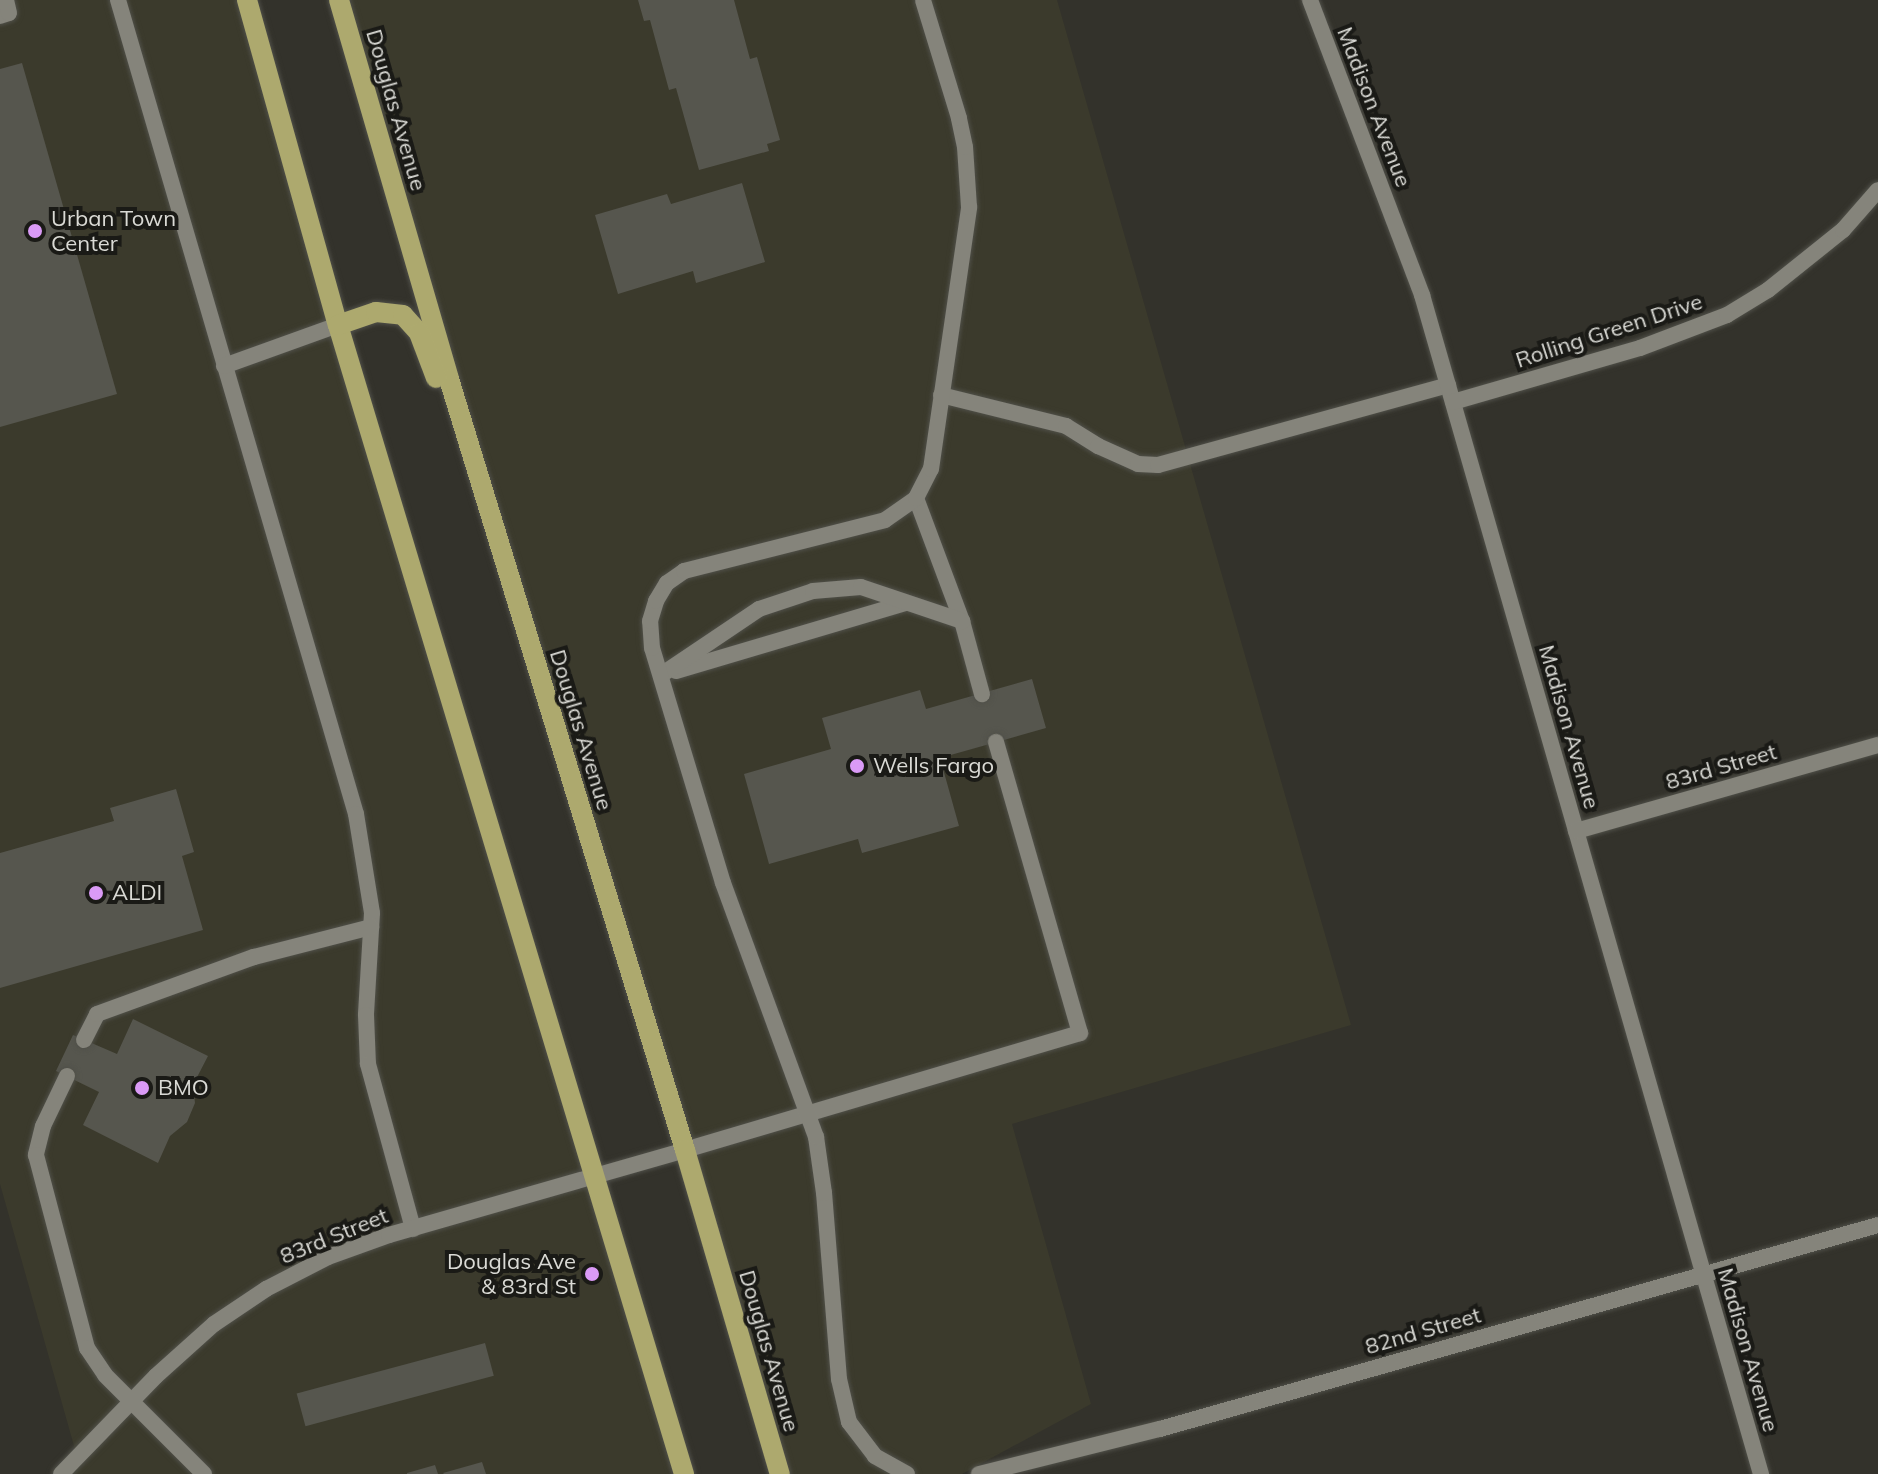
<!DOCTYPE html>
<style>
body{margin:0}
#map{position:relative;width:1878px;height:1474px;overflow:hidden;background:#33322b;font-family:Mulish,sans-serif}
div>[style]{position:absolute}
[style*='--x']{left:calc(var(--x)*1px);top:calc(var(--y)*1px);width:calc(var(--w)*1px);rotate:calc(var(--a)*1deg)}
.built>*{inset:0;background:#3b3a2c}
.building>*{inset:0;background:#56564e;transform-origin:0 0}
.roads{filter:drop-shadow(0 0 2px #505049) drop-shadow(0 0 2px #505049)}
.lane>*{height:16px;margin:-8px;padding:0 8px;transform-origin:8px;border-radius:8px;background:#85847b}
.street>*{height:16px;margin:-8px;padding:0 8px;transform-origin:8px;border-radius:8px;background:#85847b}
.primary>*{height:20px;margin:-10px;padding:0 10px;transform-origin:10px;border-radius:10px;background:#ada96e}
.dots>*{width:22px;height:22px;translate:-50% -50%;box-sizing:border-box;border:4px solid #1a1a16;border-radius:50%}
span{translate:-50% -50%;white-space:nowrap;text-align:center;line-height:1.15;-webkit-text-stroke:8px #1a1a16;paint-order:stroke}
.street-label{font-size:22px;color:#dadad5}
.poi-label{font-size:22px;color:#dadad5}
.left{translate:0 -50%;text-align:left}
.right{translate:-100% -50%;text-align:right}
</style>
<div id="map">
<div class="built">
<div style="clip-path:polygon(0 0,247px 0,684px 1474px,65px 1474px,78px 1460px,0 1184px)"></div>
<div style="clip-path:polygon(339px 0,1057px 0,1351px 1025px,1012px 1124px,1091px 1404px,962px 1474px,780px 1474px)"></div>
</div>
<div class="building">
<div style="clip-path:polygon(638px 0,734px 0,750px 59px,757px 57px,780px 140px,767px 144px,769px 151px,699px 170px,676px 88px,669px 90px,650px 20px,644px 21px)"></div>
<div style="clip-path:polygon(22px 63px,117px 394px,0 427px,0 69px)"></div>
<div style="clip-path:polygon(742px 183px,765px 262px,696px 283px,693px 271px,618px 294px,595px 215px,667px 194px,671px 204px)"></div>
<div style="clip-path:polygon(1032px 679px,1046px 728px,940px 758px,959px 826px,862px 853px,858px 839px,769px 864px,744px 774px,831px 749px,822px 718px,920px 690px,926px 709px)"></div>
<div style="clip-path:polygon(176px 789px,194px 852px,182px 856px,203px 930px,0 988px,0 853px,114px 821px,110px 808px)"></div>
<div style="clip-path:polygon(133px 1019px,208px 1056px,193px 1085px,195px 1103px,187px 1122px,170px 1136px,158px 1163px,83px 1125px,99px 1092px,56px 1071px,73px 1035px,117px 1054px)"></div>
<div style="left:485px;top:1343px;width:34px;height:195px;rotate:75deg"></div>
<div style="clip-path:polygon(482px 1462px,486px 1474px,444px 1474px,443px 1473px)"></div>
<div style="clip-path:polygon(435px 1465px,438px 1474px,407px 1474px,407px 1473px)"></div>
</div>
<div class="roads">
<div class="lane">
<div style="--x:118;--y:0;--w:848;--a:73.7"></div>
<div style="--x:356;--y:814;--w:100;--a:80.8"></div>
<div style="--x:372;--y:913;--w:102;--a:93.4"></div>
<div style="--x:366;--y:1015;--w:49;--a:87.7"></div>
<div style="--x:368;--y:1064;--w:171;--a:74.7"></div>
<div style="--x:0;--y:16;--w:9;--a:-18"></div>
<div style="--x:9;--y:13;--w:13;--a:-103"></div>
<div style="--x:224;--y:366;--w:121;--a:-19.8"></div>
<div style="--x:941;--y:395;--w:129;--a:13.9"></div>
<div style="--x:1066;--y:426;--w:38;--a:32"></div>
<div style="--x:1098;--y:446;--w:44;--a:24.2"></div>
<div style="--x:1138;--y:464;--w:20;--a:3"></div>
<div style="--x:1158;--y:465;--w:301;--a:-15.4"></div>
<div style="--x:916;--y:498;--w:131;--a:69.5"></div>
<div style="--x:962;--y:621;--w:76;--a:74.7"></div>
<div style="--x:676;--y:671;--w:239;--a:-16.5"></div>
<div style="--x:661;--y:675;--w:118;--a:-34"></div>
<div style="--x:759;--y:609;--w:57;--a:-18.4"></div>
<div style="--x:813;--y:591;--w:48;--a:-4.8"></div>
<div style="--x:861;--y:587;--w:107;--a:18.6"></div>
<div style="--x:84;--y:1040;--w:29;--a:-63"></div>
<div style="--x:97;--y:1014;--w:167;--a:-20"></div>
<div style="--x:254;--y:957;--w:121;--a:-14.4"></div>
<div style="--x:67;--y:1076;--w:55;--a:115.6"></div>
<div style="--x:43;--y:1126;--w:30;--a:104"></div>
<div style="--x:36;--y:1155;--w:200;--a:75.2"></div>
<div style="--x:87;--y:1348;--w:32;--a:56"></div>
<div style="--x:105;--y:1375;--w:140;--a:45"></div>
<div style="--x:685;--y:1150;--w:412;--a:-16.5"></div>
<div style="--x:1080;--y:1033;--w:303;--a:-106.1"></div>
<div style="--x:907;--y:1474;--w:37;--a:-151"></div>
<div style="--x:875;--y:1456;--w:43;--a:-127.4"></div>
<div style="--x:849;--y:1422;--w:44;--a:-103.1"></div>
<div style="--x:839;--y:1379;--w:187;--a:-94.6"></div>
<div style="--x:824;--y:1193;--w:57;--a:-98.1"></div>
<div style="--x:816;--y:1137;--w:270;--a:-110.1"></div>
<div style="--x:723;--y:883;--w:245;--a:-106.8"></div>
<div style="--x:652;--y:648;--w:27;--a:-94"></div>
<div style="--x:650;--y:621;--w:21;--a:-73"></div>
<div style="--x:656;--y:601;--w:21;--a:-59"></div>
<div style="--x:667;--y:583;--w:21;--a:-35"></div>
<div style="--x:684;--y:571;--w:207;--a:-14.2"></div>
<div style="--x:885;--y:520;--w:38;--a:-35"></div>
<div style="--x:916;--y:498;--w:33;--a:-63"></div>
<div style="--x:931;--y:469;--w:265;--a:-81.7"></div>
<div style="--x:969;--y:207;--w:60;--a:-93.8"></div>
<div style="--x:965;--y:147;--w:30;--a:-102"></div>
<div style="--x:959;--y:118;--w:123;--a:-107"></div>
</div>
<div class="street">
<div style="--x:1310;--y:0;--w:316;--a:69.2"></div>
<div style="--x:1422;--y:295;--w:1227;--a:73.96"></div>
<div style="--x:1453;--y:402;--w:195;--a:-16.1"></div>
<div style="--x:1640;--y:348;--w:93;--a:-20.8"></div>
<div style="--x:1727;--y:315;--w:48;--a:-31.4"></div>
<div style="--x:1768;--y:290;--w:96;--a:-38.7"></div>
<div style="--x:1843;--y:230;--w:53;--a:-48.8"></div>
<div style="--x:1576;--y:831;--w:314;--a:-15.9"></div>
<div style="--x:61;--y:1474;--w:136;--a:-45.9"></div>
<div style="--x:156;--y:1376;--w:78;--a:-41.9"></div>
<div style="--x:214;--y:1324;--w:63;--a:-33.9"></div>
<div style="--x:266;--y:1289;--w:70;--a:-27.3"></div>
<div style="--x:328;--y:1257;--w:65;--a:-19.8"></div>
<div style="--x:389;--y:1235;--w:308;--a:-16"></div>
<div style="--x:979;--y:1474;--w:187;--a:-14"></div>
<div style="--x:1160;--y:1429;--w:746;--a:-15.86"></div>
</div>
<div class="primary">
<div style="--x:247;--y:0;--w:337;--a:74.4"></div>
<div style="--x:338;--y:325;--w:1200;--a:73.24"></div>
<div style="--x:339;--y:0;--w:395;--a:73.8"></div>
<div style="--x:449;--y:379;--w:806;--a:72.98"></div>
<div style="--x:685;--y:1150;--w:338;--a:73.7"></div>
<div style="--x:338;--y:325;--w:40;--a:-18.9"></div>
<div style="--x:376;--y:312;--w:27;--a:6"></div>
<div style="--x:403;--y:315;--w:24;--a:48"></div>
<div style="--x:419;--y:333;--w:48;--a:69.3"></div>
</div>
</div>
<div class="dots">
<div style="left:35px;top:231px;background:#da9af6"></div>
<div style="left:857px;top:766px;background:#da9af6"></div>
<div style="left:96px;top:893px;background:#da9af6"></div>
<div style="left:142px;top:1088px;background:#da9af6"></div>
<div style="left:592px;top:1274px;background:#da9af6"></div>
</div>
<div class="street-label">
<span style="left:1374px;top:107px;rotate:69deg">Madison Avenue</span>
<span style="left:396px;top:110px;rotate:74deg">Douglas Avenue</span>
<span style="left:1609px;top:331px;rotate:-18deg">Rolling Green Drive</span>
<span style="left:1569px;top:727px;rotate:74deg">Madison Avenue</span>
<span style="left:581px;top:730px;rotate:73deg">Douglas Avenue</span>
<span style="left:1721px;top:767px;rotate:-16deg">83rd Street</span>
<span style="left:334px;top:1236px;rotate:-22deg">83rd Street</span>
<span style="left:1423px;top:1331px;rotate:-16deg">82nd Street</span>
<span style="left:1748px;top:1350px;rotate:74deg">Madison Avenue</span>
<span style="left:769px;top:1351px;rotate:74deg">Douglas Avenue</span>
</div>
<div class="poi-label">
<span class="left" style="left:51px;top:231px">Urban Town<br>Center</span>
<span class="left" style="left:873px;top:766px">Wells Fargo</span>
<span class="left" style="left:112px;top:893px">ALDI</span>
<span class="left" style="left:158px;top:1088px">BMO</span>
<span class="right" style="left:576px;top:1274px">Douglas Ave<br>&amp; 83rd St</span>
</div>
</div>
